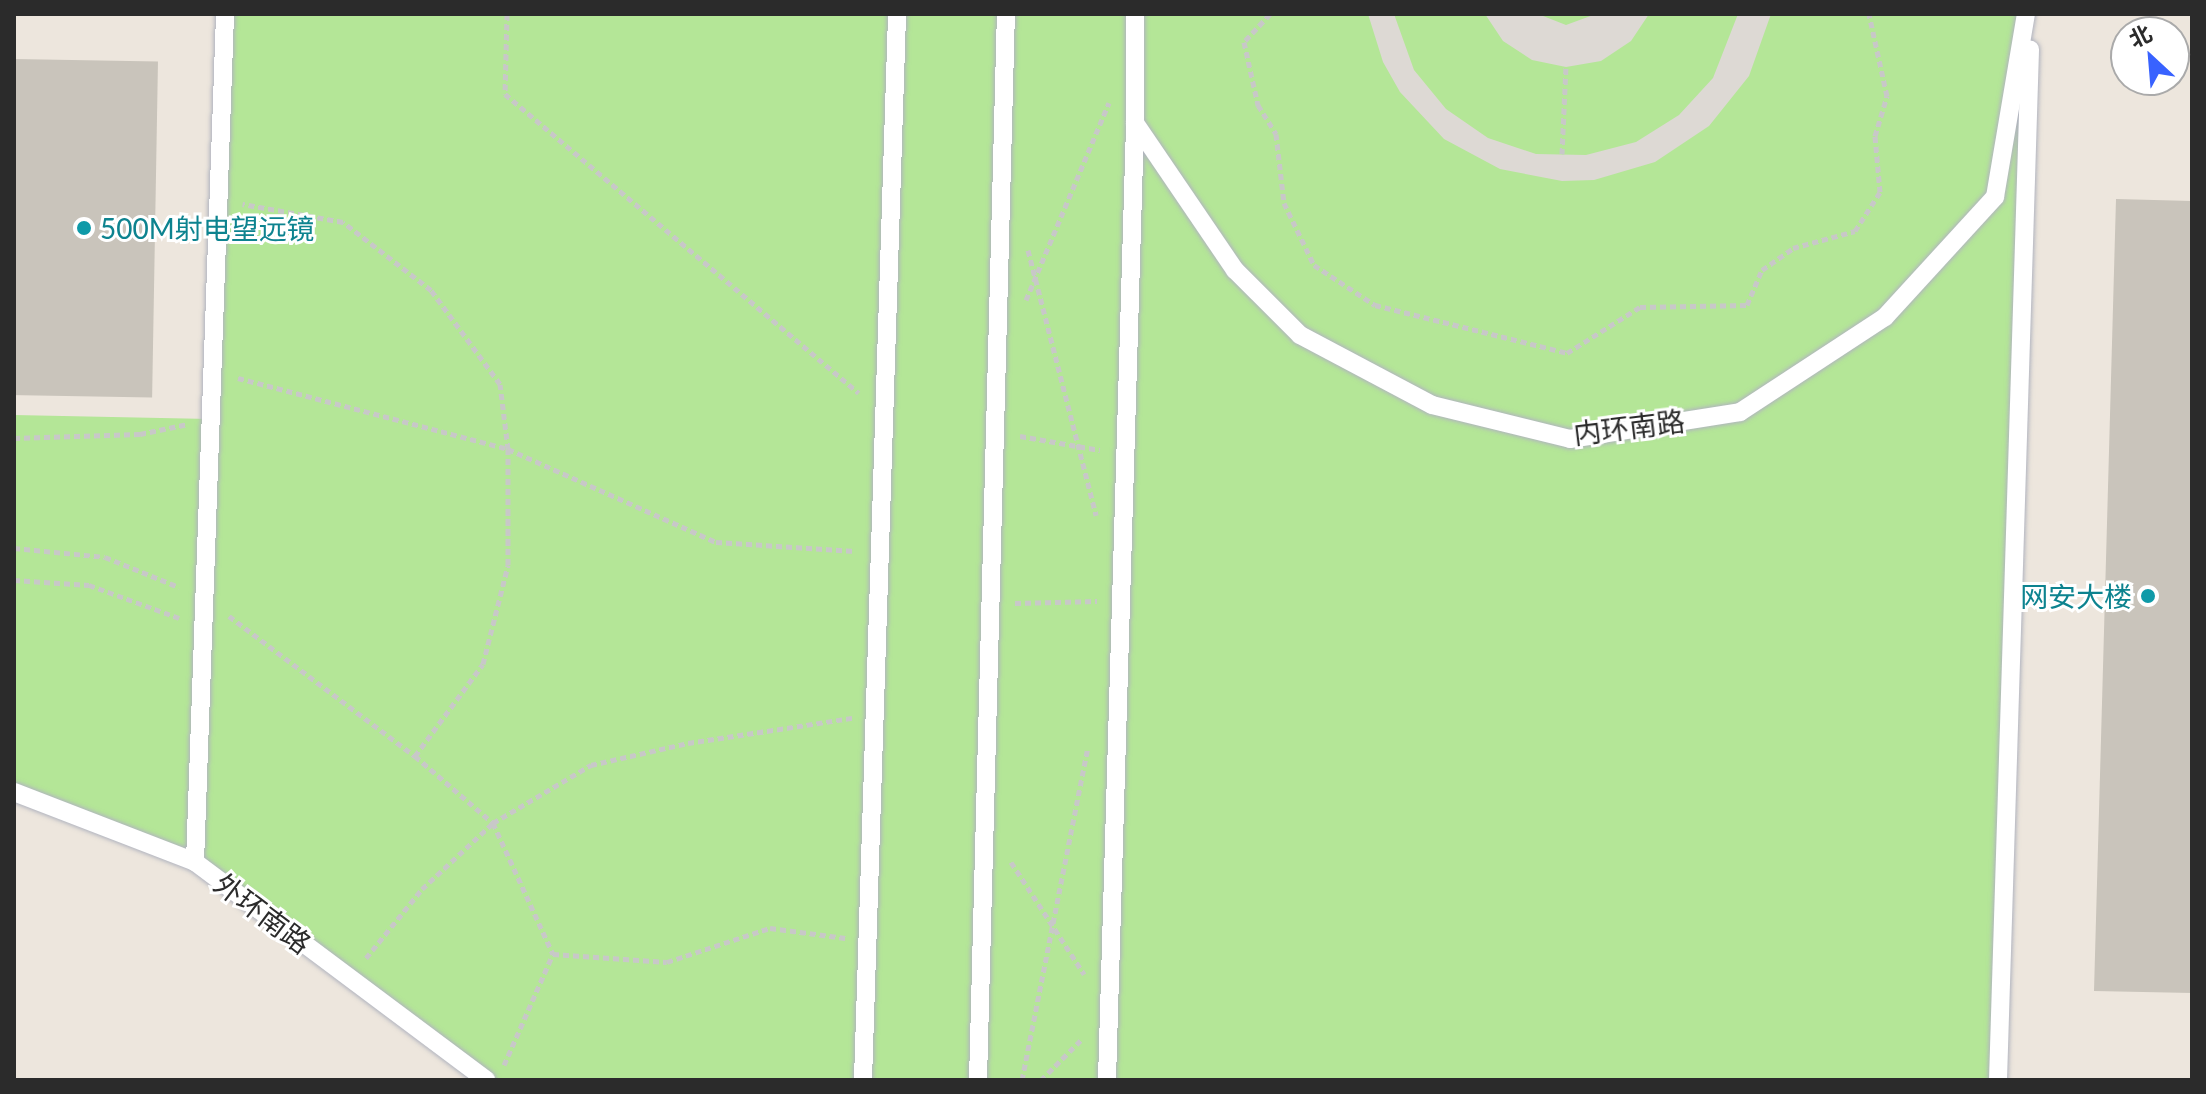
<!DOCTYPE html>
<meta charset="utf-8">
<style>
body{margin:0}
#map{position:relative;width:2206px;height:1094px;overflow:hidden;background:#ede6dd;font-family:Lato,"Noto Sans SC",sans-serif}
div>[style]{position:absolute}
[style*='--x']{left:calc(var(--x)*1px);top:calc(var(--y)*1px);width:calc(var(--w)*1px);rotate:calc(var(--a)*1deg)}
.green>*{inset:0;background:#b4e697}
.plaza>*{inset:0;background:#ddd9d4}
.building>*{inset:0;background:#c9c4bb;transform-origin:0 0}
.path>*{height:5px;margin-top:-2.5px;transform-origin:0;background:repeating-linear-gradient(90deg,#c8c8c8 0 6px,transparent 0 10px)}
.roads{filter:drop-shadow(0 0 2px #b1b4bf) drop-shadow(0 0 2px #b1b4bf)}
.service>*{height:18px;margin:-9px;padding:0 9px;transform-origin:9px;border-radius:9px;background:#fff}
.dots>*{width:22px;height:22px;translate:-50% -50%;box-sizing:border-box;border:4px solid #fff;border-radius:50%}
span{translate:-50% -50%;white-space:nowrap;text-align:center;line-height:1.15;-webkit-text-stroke:6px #fff;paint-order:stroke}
.culture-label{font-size:28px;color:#0d838f}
.left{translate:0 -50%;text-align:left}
.right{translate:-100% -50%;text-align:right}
.street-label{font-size:28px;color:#2b2b2b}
.frame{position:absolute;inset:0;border:16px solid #2b2b2b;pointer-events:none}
.north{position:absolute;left:2110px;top:16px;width:80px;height:80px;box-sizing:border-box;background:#fff;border:2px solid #aaa;border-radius:50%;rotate:334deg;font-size:22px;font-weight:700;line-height:32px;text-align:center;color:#2b2b2b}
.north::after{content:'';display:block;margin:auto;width:28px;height:36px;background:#3862ff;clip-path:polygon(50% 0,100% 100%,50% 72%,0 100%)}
</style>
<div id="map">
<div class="green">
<div style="clip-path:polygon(225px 14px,2031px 14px,1998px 1080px,486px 1080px,195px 862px,14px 792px,14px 415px,210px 419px)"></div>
</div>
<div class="plaza">
<div style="clip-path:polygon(1368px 14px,1394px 14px,1414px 70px,1446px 109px,1488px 138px,1536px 154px,1586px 155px,1636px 142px,1679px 115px,1713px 78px,1738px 14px,1771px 14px,1749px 76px,1709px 126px,1655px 162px,1594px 180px,1562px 181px,1500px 169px,1444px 139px,1400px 92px,1383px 62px)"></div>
<div style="clip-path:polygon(1485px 14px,1538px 14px,1566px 25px,1596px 14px,1649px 14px,1631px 41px,1601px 61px,1566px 67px,1532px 60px,1503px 41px)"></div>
</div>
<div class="building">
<div style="left:14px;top:59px;width:144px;height:336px;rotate:1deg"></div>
<div style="clip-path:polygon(2116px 199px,2192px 201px,2192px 993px,2094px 991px)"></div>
</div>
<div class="path">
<div style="--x:507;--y:14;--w:80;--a:91.4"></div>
<div style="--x:505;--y:94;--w:463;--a:40.2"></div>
<div style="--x:1270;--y:14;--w:38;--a:133"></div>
<div style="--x:1244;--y:42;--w:65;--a:77.5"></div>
<div style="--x:1258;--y:105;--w:34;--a:58"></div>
<div style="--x:1276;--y:134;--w:69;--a:83.4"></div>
<div style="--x:1284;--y:203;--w:69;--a:64.2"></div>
<div style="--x:1314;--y:265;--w:73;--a:33.3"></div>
<div style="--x:1375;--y:305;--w:198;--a:14"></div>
<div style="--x:1567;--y:353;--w:86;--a:-32.2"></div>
<div style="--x:1640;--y:307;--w:107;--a:-1.1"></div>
<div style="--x:1747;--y:305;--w:38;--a:-67"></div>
<div style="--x:1762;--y:270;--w:38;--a:-35"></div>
<div style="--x:1793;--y:248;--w:64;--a:-15.3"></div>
<div style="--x:1855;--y:231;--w:46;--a:-57.3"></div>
<div style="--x:1880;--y:192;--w:56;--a:-95.1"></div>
<div style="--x:1875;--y:136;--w:42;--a:-73.3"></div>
<div style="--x:1887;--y:96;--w:84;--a:-102.4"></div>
<div style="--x:1562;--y:154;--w:87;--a:-87.4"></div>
<div style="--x:1028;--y:250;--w:274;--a:75.6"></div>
<div style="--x:1026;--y:300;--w:214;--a:-67.2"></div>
<div style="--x:238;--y:378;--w:279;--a:14.7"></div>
<div style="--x:508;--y:449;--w:65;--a:-97"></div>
<div style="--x:500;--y:384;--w:117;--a:-126.3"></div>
<div style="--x:431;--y:290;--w:111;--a:-142.3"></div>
<div style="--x:343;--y:222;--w:102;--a:-169.8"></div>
<div style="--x:1020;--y:436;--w:81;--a:9.9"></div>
<div style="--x:14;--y:438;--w:126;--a:-1.8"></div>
<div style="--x:140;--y:434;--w:49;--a:-11.8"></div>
<div style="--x:14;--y:548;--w:91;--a:5.6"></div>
<div style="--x:105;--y:557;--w:80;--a:22.1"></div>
<div style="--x:14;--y:580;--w:75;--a:3.8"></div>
<div style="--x:89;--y:585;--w:96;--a:20.1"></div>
<div style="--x:1015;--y:603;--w:82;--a:-1.4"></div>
<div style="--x:229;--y:616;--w:233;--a:37"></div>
<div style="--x:415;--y:756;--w:103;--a:40.7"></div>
<div style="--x:493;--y:823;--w:144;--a:65.4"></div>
<div style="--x:553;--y:954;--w:114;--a:4"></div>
<div style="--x:667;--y:962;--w:108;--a:-18.3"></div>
<div style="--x:770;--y:928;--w:76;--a:7.6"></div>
<div style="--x:415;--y:756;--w:114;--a:-53.5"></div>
<div style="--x:483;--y:664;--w:102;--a:-75.8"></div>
<div style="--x:508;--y:565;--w:116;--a:-90"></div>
<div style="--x:508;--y:449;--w:228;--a:24.1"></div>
<div style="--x:716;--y:542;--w:139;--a:3.7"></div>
<div style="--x:1011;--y:862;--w:134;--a:56.9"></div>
<div style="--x:366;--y:958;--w:89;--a:-50.9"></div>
<div style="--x:422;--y:889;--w:97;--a:-42.9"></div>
<div style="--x:493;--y:823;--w:114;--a:-30.6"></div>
<div style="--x:591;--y:765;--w:99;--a:-12.8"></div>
<div style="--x:688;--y:743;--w:166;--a:-8.7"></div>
<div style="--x:504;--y:1065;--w:121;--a:-66.2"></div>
<div style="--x:1022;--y:1080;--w:338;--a:-78.8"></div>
<div style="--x:1041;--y:1080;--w:59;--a:-45"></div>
</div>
<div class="roads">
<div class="service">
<div style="--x:1135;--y:14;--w:109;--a:90"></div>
<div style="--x:1135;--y:123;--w:178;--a:55.8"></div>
<div style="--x:1235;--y:270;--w:92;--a:45"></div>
<div style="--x:1300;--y:335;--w:149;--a:27.9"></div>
<div style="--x:1432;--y:405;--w:142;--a:13.8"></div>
<div style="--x:1570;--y:439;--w:172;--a:-9"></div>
<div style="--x:1740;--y:412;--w:173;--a:-33.2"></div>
<div style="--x:1885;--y:317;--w:163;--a:-47.5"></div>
<div style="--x:1995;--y:197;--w:186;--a:-80.4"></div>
<div style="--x:14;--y:792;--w:194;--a:21.1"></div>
<div style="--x:195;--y:862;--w:364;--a:36.8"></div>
<div style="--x:195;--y:862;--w:849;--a:-87.97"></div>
<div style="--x:863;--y:1080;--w:1067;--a:-88.17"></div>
<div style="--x:978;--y:1080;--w:1066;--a:-88.5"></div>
<div style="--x:1107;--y:1080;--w:957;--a:-88.32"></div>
<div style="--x:1998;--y:1080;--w:1031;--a:-88.22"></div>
</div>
</div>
<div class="dots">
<div style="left:84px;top:228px;background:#0f9aa8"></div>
<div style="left:2148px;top:596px;background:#0f9aa8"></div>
</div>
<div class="culture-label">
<span class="left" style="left:100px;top:228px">500M射电望远镜</span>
<span class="right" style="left:2132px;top:596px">网安大楼</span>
</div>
<div class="street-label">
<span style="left:1629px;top:427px;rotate:-7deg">内环南路</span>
<span style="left:263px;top:913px;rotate:37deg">外环南路</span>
</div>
<div class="frame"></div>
<div class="north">北</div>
</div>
